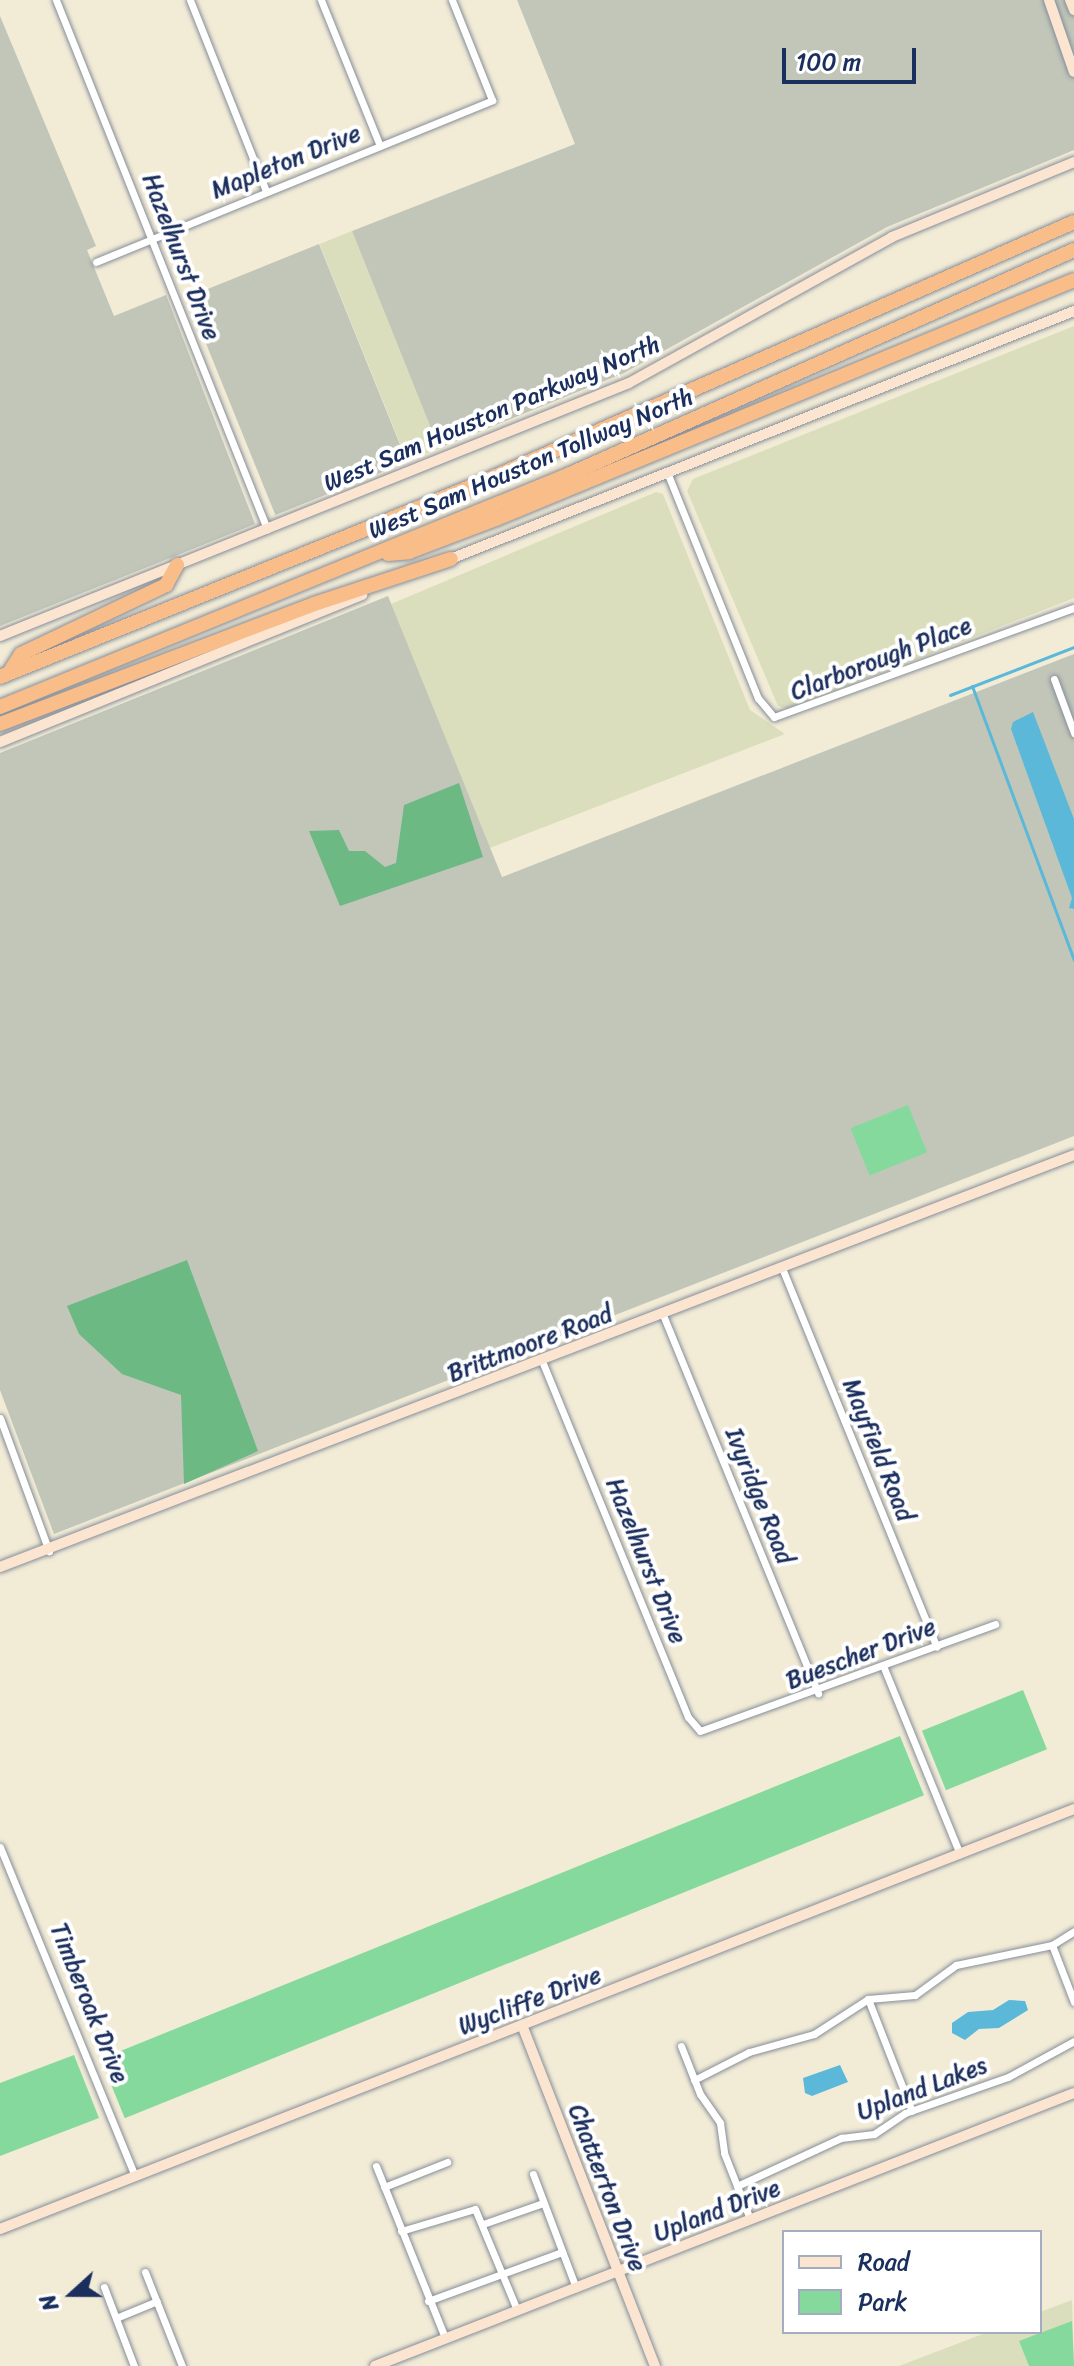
<!DOCTYPE html>
<style>
body{margin:0}
#map{position:relative;width:1074px;height:2366px;overflow:hidden;background:#f2ecd7;font-family:Sriracha,sans-serif}
div>[style]{position:absolute}
[style*='--x']{left:calc(var(--x)*1px);top:calc(var(--y)*1px);width:calc(var(--w)*1px);rotate:calc(var(--a)*1deg)}
.built>*{inset:0;background:#dbdebc;transform-origin:0 0}
.industrial>*{inset:0;background:#c1c6b9;transform-origin:0 0}
.green>*{inset:0;background:#85d99c;transform-origin:0 0}
.forest>*{inset:0;background:#6cb984}
.water>*{inset:0;background:#5bb8d9}
.stream>*{height:3px;margin:-1.5px;padding:0 1.5px;transform-origin:1.5px;border-radius:1.5px;background:#5bb8d9}
.roads{filter:drop-shadow(0 0 2px #868e9a) drop-shadow(0 0 2px #868e9a)}
.street>*{height:7px;margin:-3.5px;padding:0 3.5px;transform-origin:3.5px;border-radius:3.5px;background:#fff}
.secondary>*{height:10px;margin:-5px;padding:0 5px;transform-origin:5px;border-radius:5px;background:#fce5d0}
.highway>*{height:14px;margin:-7px;padding:0 7px;transform-origin:7px;border-radius:7px;background:#f8bd89}
span{translate:-50% -50%;white-space:nowrap;text-align:center;line-height:1.15;-webkit-text-stroke:8px #fff;paint-order:stroke}
.street-label{font-size:24px;color:#1b2f5e}
.legend{position:absolute;left:782px;top:2230px;width:260px;height:104px;box-sizing:border-box;background:#fff;border:2px solid #a4acbf;margin:0;padding:10px 14px;list-style:none;font-size:24px;color:#1b2f5e}
.legend li{display:flex;align-items:center;gap:16px;height:40px}
.legend b{width:40px;border:2px solid #a4acbf}
.north{position:absolute;left:32px;top:2254px;width:80px;height:80px;-webkit-text-stroke:6px #fff;paint-order:stroke;rotate:249deg;font-size:22px;font-weight:700;line-height:32px;text-align:center;color:#1b2f5e}
.north::after{content:'';display:block;margin:auto;width:28px;height:36px;background:#1b2f5e;clip-path:polygon(50% 0,100% 100%,50% 72%,0 100%)}
.scale{position:absolute;left:782px;top:48px;width:134px;height:36px;box-sizing:border-box;border:4px solid #1b2f5e;border-top:0;padding-left:10px;font-size:24px;line-height:28px;white-space:nowrap;color:#1b2f5e;-webkit-text-stroke:6px #fff;paint-order:stroke}
</style>
<div id="map">
<div class="built">
<div style="left:352px;top:231px;width:234px;height:35px;rotate:68deg"></div>
<div style="clip-path:polygon(1074px 326px,1074px 598px,788px 709px,778px 706px,687px 491px,693px 479px)"></div>
<div style="clip-path:polygon(656px 492px,663px 494px,750px 710px,785px 734px,490px 848px,391px 604px)"></div>
<div style="clip-path:polygon(1072px 2300px,1074px 2366px,899px 2366px,988px 2332px,1040px 2332px,1040px 2312px)"></div>
</div>
<div class="industrial">
<div style="clip-path:polygon(517px 0,1074px 0,1074px 150px,887px 227px,624px 373px,439px 448px,352px 231px,575px 144px)"></div>
<div style="clip-path:polygon(0 16px,96px 246px,87px 250px,114px 316px,166px 295px,255px 524px,0 626px)"></div>
<div style="left:319px;top:244px;width:235px;height:142px;rotate:68deg"></div>
<div style="clip-path:polygon(388px 596px,502px 877px,1074px 654px,1074px 1136px,54px 1534px,0 1390px,0 753px)"></div>
</div>
<div class="green">
<div style="left:908px;top:1105px;width:51px;height:62px;rotate:68deg"></div>
<div style="left:1023px;top:1690px;width:64px;height:109px;rotate:68deg"></div>
<div style="left:900px;top:1736px;width:64px;height:862px;rotate:68deg"></div>
<div style="clip-path:polygon(74px 2055px,99px 2118px,0 2156px,0 2083px)"></div>
<div style="clip-path:polygon(1072px 2321px,1074px 2366px,1029px 2366px,1019px 2341px)"></div>
</div>
<div class="forest">
<div style="clip-path:polygon(459px 783px,483px 857px,340px 906px,309px 831px,339px 830px,349px 851px,365px 851px,385px 867px,396px 863px,404px 805px)"></div>
<div style="clip-path:polygon(187px 1260px,258px 1451px,184px 1484px,181px 1395px,122px 1374px,79px 1334px,67px 1306px)"></div>
</div>
<div class="water">
<div style="clip-path:polygon(1033px 712px,1074px 819px,1074px 909px,1069px 908px,1072px 898px,1011px 729px,1013px 722px)"></div>
<div style="clip-path:polygon(1009px 2000px,1025px 2001px,1028px 2010px,999px 2028px,979px 2029px,965px 2040px,952px 2033px,952px 2023px,968px 2012px,993px 2010px)"></div>
<div style="clip-path:polygon(840px 2065px,848px 2082px,812px 2096px,805px 2093px,803px 2078px)"></div>
</div>
<div class="stream">
<div style="--x:972;--y:686;--w:292;--a:69.6"></div>
<div style="--x:950;--y:695;--w:133;--a:-21.2"></div>
</div>
<div class="roads">
<div class="street">
<div style="--x:56;--y:0;--w:570;--a:68.25"></div>
<div style="--x:190;--y:0;--w:206;--a:68.3"></div>
<div style="--x:321;--y:0;--w:157;--a:68"></div>
<div style="--x:96;--y:262;--w:428;--a:-22.2"></div>
<div style="--x:492;--y:100;--w:108;--a:-111.8"></div>
<div style="--x:667;--y:472;--w:244;--a:68.1"></div>
<div style="--x:758;--y:698;--w:25;--a:50"></div>
<div style="--x:774;--y:717;--w:319;--a:-20"></div>
<div style="--x:1054;--y:679;--w:58;--a:69.7"></div>
<div style="--x:782;--y:1268;--w:409;--a:67.8"></div>
<div style="--x:663;--y:1315;--w:409;--a:67.7"></div>
<div style="--x:542;--y:1361;--w:385;--a:67.7"></div>
<div style="--x:688;--y:1717;--w:18;--a:49"></div>
<div style="--x:700;--y:1731;--w:314;--a:-19.9"></div>
<div style="--x:0;--y:1418;--w:142;--a:69.8"></div>
<div style="--x:884;--y:1668;--w:201;--a:67.8"></div>
<div style="--x:0;--y:1847;--w:356;--a:67.7"></div>
<div style="--x:1052;--y:1945;--w:61;--a:68.9"></div>
<div style="--x:868;--y:1999;--w:120;--a:68.6"></div>
<div style="--x:681;--y:2046;--w:52;--a:68.4"></div>
<div style="--x:700;--y:2094;--w:35;--a:55"></div>
<div style="--x:720;--y:2123;--w:30;--a:82"></div>
<div style="--x:724;--y:2153;--w:71;--a:68.5"></div>
<div style="--x:694;--y:2080;--w:62;--a:-27"></div>
<div style="--x:749;--y:2052;--w:67;--a:-15.5"></div>
<div style="--x:814;--y:2034;--w:64;--a:-32.9"></div>
<div style="--x:868;--y:1999;--w:47;--a:-4.9"></div>
<div style="--x:915;--y:1995;--w:51;--a:-36.2"></div>
<div style="--x:956;--y:1965;--w:98;--a:-11.8"></div>
<div style="--x:1052;--y:1945;--w:26;--a:-32"></div>
<div style="--x:376;--y:2166;--w:185;--a:68.1"></div>
<div style="--x:533;--y:2174;--w:122;--a:69.3"></div>
<div style="--x:737;--y:2186;--w:115;--a:-24.8"></div>
<div style="--x:841;--y:2138;--w:33;--a:-7"></div>
<div style="--x:874;--y:2134;--w:37;--a:-34"></div>
<div style="--x:905;--y:2113;--w:109;--a:-19.3"></div>
<div style="--x:1008;--y:2077;--w:75;--a:-28.6"></div>
<div style="--x:384;--y:2187;--w:68;--a:-21.6"></div>
<div style="--x:483;--y:2224;--w:64;--a:-19.3"></div>
<div style="--x:401;--y:2231;--w:77;--a:-16.6"></div>
<div style="--x:475;--y:2209;--w:109;--a:67.4"></div>
<div style="--x:145;--y:2272;--w:101;--a:68.5"></div>
<div style="--x:104;--y:2287;--w:85;--a:69.2"></div>
<div style="--x:428;--y:2301;--w:143;--a:-20.1"></div>
<div style="--x:116;--y:2318;--w:44;--a:-22.5"></div>
</div>
<div class="secondary">
<div style="--x:1049;--y:0;--w:76;--a:70.9"></div>
<div style="--x:1070;--y:0;--w:11;--a:68"></div>
<div style="--x:448;--y:560;--w:674;--a:-21.69"></div>
<div style="--x:0;--y:636;--w:678;--a:-21.91"></div>
<div style="--x:629;--y:383;--w:301;--a:-29"></div>
<div style="--x:892;--y:237;--w:197;--a:-22.4"></div>
<div style="--x:0;--y:742;--w:391;--a:-22.1"></div>
<div style="--x:0;--y:1567;--w:1150;--a:-20.99"></div>
<div style="--x:522;--y:2025;--w:366;--a:68.7"></div>
<div style="--x:0;--y:2229;--w:1153;--a:-21.36"></div>
<div style="--x:375;--y:2366;--w:750;--a:-21.33"></div>
</div>
<div class="highway">
<div style="--x:388;--y:554;--w:21;--a:-5"></div>
<div style="--x:409;--y:552;--w:93;--a:-20.8"></div>
<div style="--x:496;--y:519;--w:625;--a:-22.46"></div>
<div style="--x:9;--y:673;--w:22;--a:-58"></div>
<div style="--x:21;--y:654;--w:161;--a:-25.4"></div>
<div style="--x:166;--y:585;--w:23;--a:-61"></div>
<div style="--x:0;--y:677;--w:525;--a:-22.02"></div>
<div style="--x:487;--y:480;--w:641;--a:-23.73"></div>
<div style="--x:0;--y:707;--w:616;--a:-22.23"></div>
<div style="--x:570;--y:474;--w:552;--a:-23.96"></div>
<div style="--x:0;--y:724;--w:336;--a:-20.9"></div>
<div style="--x:314;--y:604;--w:144;--a:-18.2"></div>
</div>
</div>
<div class="street-label">
<span style="left:286px;top:162px;rotate:-22deg">Mapleton Drive</span>
<span style="left:181px;top:257px;rotate:69deg">Hazelhurst Drive</span>
<span style="left:492px;top:414px;rotate:-23deg">West Sam Houston Parkway North</span>
<span style="left:531px;top:464px;rotate:-23deg">West Sam Houston Tollway North</span>
<span style="left:881px;top:659px;rotate:-21deg">Clarborough Place</span>
<span style="left:530px;top:1344px;rotate:-21deg">Brittmoore Road</span>
<span style="left:878px;top:1450px;rotate:68deg">Mayfield Road</span>
<span style="left:759px;top:1496px;rotate:68deg">Ivyridge Road</span>
<span style="left:646px;top:1561px;rotate:68deg">Hazelhurst Drive</span>
<span style="left:861px;top:1654px;rotate:-21deg">Buescher Drive</span>
<span style="left:530px;top:2001px;rotate:-21deg">Wycliffe Drive</span>
<span style="left:89px;top:2003px;rotate:68deg">Timberoak Drive</span>
<span style="left:922px;top:2089px;rotate:-21deg">Upland Lakes</span>
<span style="left:607px;top:2188px;rotate:69deg">Chatterton Drive</span>
<span style="left:717px;top:2211px;rotate:-21deg">Upland Drive</span>
</div>
<ul class="legend">
<li><b style="height:10px;background:#fce5d0"></b>Road</li>
<li><b style="height:22px;background:#85d99c"></b>Park</li>
</ul>
<div class="north">N</div>
<div class="scale">100 m</div>
</div>
